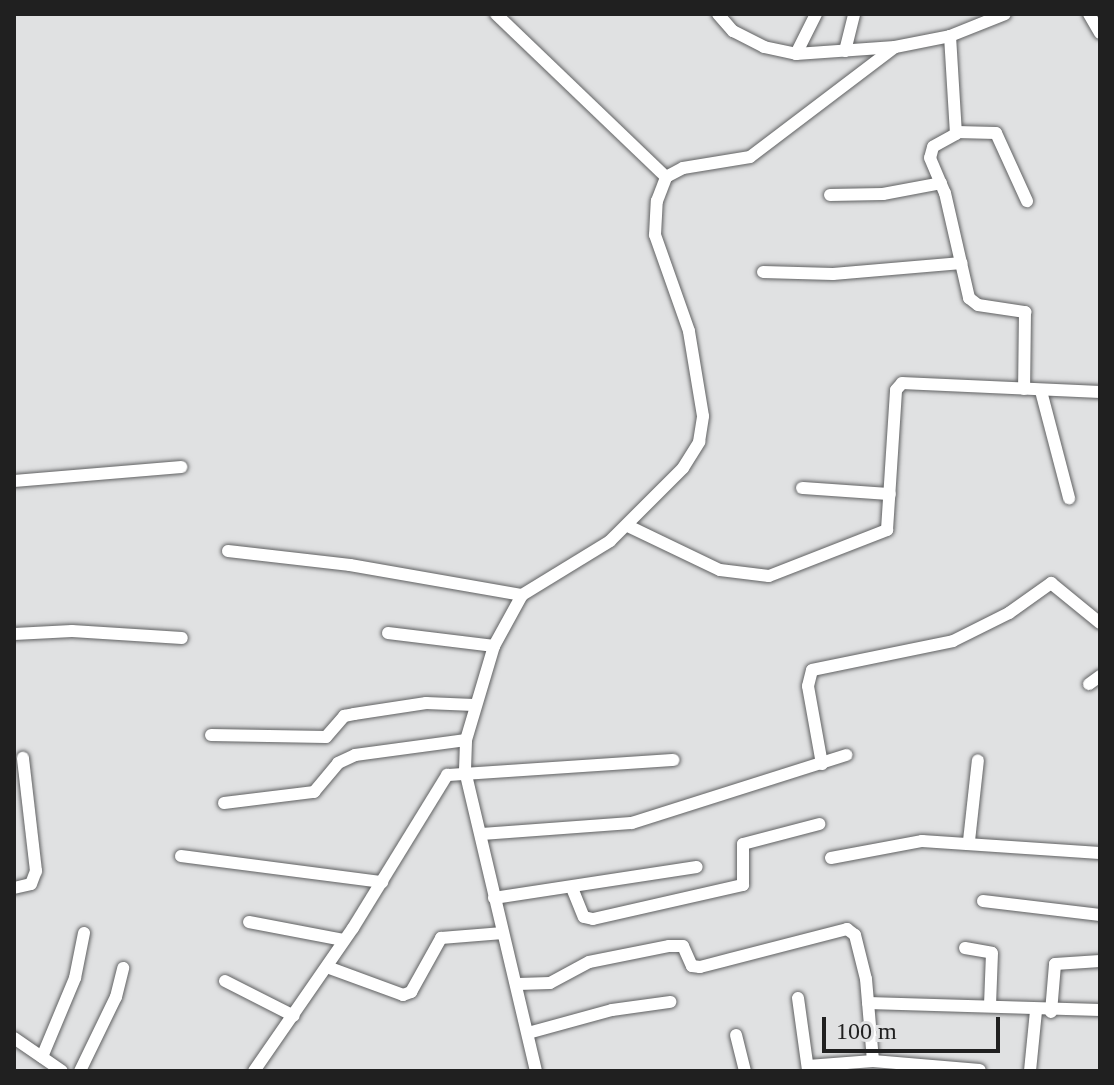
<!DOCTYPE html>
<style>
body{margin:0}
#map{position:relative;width:1114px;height:1085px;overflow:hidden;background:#e0e1e2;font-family:"Times New Roman",serif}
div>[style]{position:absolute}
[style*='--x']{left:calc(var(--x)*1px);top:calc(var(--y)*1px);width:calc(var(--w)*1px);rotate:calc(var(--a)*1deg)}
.roads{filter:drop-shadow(0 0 2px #606162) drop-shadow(0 0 2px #606162)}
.street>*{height:12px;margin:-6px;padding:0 6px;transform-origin:6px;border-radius:6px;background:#fff}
span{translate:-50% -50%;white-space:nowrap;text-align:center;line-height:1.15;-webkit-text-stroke:8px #e0e1e2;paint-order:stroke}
.frame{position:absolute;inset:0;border:16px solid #202020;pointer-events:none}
.scale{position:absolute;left:822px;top:1017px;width:178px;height:36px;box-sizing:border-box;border:4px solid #202020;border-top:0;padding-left:10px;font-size:24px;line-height:28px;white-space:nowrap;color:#202020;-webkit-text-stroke:6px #e0e1e2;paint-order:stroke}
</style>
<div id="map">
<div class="roads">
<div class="street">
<div style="--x:496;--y:14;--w:236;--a:43.8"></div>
<div style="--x:718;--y:14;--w:23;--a:49"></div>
<div style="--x:733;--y:31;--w:35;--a:27"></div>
<div style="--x:764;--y:47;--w:33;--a:12"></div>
<div style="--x:796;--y:54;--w:99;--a:-4"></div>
<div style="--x:895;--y:47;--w:56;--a:-11.3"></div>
<div style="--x:950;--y:36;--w:59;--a:-21.8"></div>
<div style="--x:1089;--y:14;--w:22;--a:60"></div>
<div style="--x:950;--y:36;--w:98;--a:86.5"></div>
<div style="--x:956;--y:134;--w:26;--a:151"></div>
<div style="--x:933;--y:147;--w:11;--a:105"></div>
<div style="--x:930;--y:158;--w:38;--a:67"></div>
<div style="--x:945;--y:193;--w:108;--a:77.1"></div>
<div style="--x:969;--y:298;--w:11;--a:38"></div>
<div style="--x:978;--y:305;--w:48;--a:8.5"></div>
<div style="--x:1025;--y:312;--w:77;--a:90.7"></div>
<div style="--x:845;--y:51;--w:38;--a:-76"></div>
<div style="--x:796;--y:54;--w:45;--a:-63.4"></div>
<div style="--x:956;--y:132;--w:40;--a:1.4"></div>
<div style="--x:996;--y:133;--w:75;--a:65.5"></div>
<div style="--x:830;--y:195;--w:53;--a:-1.1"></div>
<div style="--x:883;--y:194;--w:59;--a:-10.7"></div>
<div style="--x:763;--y:272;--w:70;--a:1.6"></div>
<div style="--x:833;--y:274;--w:129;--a:-4.9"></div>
<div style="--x:1041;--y:391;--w:111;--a:75.3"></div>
<div style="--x:14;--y:481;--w:168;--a:-4.8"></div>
<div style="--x:802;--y:488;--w:88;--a:3.9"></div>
<div style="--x:628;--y:526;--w:102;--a:25.6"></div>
<div style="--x:720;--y:570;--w:49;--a:7"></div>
<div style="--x:769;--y:576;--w:127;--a:-21.3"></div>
<div style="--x:887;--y:530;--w:140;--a:-86.3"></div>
<div style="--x:896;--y:390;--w:9;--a:-49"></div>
<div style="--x:902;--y:383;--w:198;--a:2.6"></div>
<div style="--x:228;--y:551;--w:123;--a:6.5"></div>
<div style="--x:350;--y:565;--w:175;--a:9.9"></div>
<div style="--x:388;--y:633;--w:107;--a:7"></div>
<div style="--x:14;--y:634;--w:58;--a:-3"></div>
<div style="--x:72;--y:631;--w:110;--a:3.6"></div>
<div style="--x:1089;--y:684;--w:14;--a:-36"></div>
<div style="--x:211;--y:735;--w:115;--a:1"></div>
<div style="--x:326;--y:737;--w:28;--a:-49"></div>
<div style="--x:344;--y:716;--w:10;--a:-11"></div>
<div style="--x:354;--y:714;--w:73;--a:-8.7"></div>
<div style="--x:426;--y:703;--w:48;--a:2.4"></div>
<div style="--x:822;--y:764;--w:79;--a:-100.2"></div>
<div style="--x:808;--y:686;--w:16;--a:-76"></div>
<div style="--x:812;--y:670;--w:144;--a:-11.6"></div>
<div style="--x:953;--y:641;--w:63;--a:-26.6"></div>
<div style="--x:1009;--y:613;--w:52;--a:-35.5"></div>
<div style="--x:1051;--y:583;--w:63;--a:39.2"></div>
<div style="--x:224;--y:803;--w:91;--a:-7"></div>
<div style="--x:314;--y:792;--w:38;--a:-50"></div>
<div style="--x:338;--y:763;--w:19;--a:-25"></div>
<div style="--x:355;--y:755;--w:112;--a:-7.7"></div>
<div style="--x:481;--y:834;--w:151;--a:-4.2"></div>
<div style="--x:632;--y:823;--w:225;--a:-17.6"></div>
<div style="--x:969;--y:841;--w:81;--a:-83.7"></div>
<div style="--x:181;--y:856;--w:203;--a:7.4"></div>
<div style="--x:831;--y:858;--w:93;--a:-10.6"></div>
<div style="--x:922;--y:841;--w:178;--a:3.9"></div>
<div style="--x:14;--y:888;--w:17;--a:-13"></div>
<div style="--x:31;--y:884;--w:14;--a:-69"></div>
<div style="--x:36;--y:871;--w:114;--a:-96.6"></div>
<div style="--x:572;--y:888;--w:31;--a:68"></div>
<div style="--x:584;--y:917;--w:9;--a:13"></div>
<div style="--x:593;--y:919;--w:154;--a:-12.8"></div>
<div style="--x:743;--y:885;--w:41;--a:-90"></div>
<div style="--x:743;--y:844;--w:79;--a:-14.7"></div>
<div style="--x:494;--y:898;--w:205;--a:-8.7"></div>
<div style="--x:983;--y:901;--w:118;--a:6.8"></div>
<div style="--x:249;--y:922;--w:96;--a:10.8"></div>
<div style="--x:965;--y:948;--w:27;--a:10"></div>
<div style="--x:992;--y:953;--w:53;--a:92.2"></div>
<div style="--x:327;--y:967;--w:81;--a:20.2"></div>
<div style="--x:403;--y:995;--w:9;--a:-21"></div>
<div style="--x:411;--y:992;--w:62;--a:-60.9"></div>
<div style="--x:441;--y:938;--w:62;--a:-4.6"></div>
<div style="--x:225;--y:981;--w:77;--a:26.9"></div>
<div style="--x:518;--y:984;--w:32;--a:-2"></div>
<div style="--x:550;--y:983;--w:44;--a:-28.3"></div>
<div style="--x:589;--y:962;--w:82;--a:-11.3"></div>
<div style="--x:669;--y:946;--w:14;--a:0"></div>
<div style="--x:683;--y:946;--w:22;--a:66"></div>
<div style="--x:692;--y:966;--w:8;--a:7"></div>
<div style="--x:700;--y:967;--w:152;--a:-14.5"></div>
<div style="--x:847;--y:929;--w:10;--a:37"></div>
<div style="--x:855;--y:935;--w:45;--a:76"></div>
<div style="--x:866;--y:979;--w:82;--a:85.1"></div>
<div style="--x:798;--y:998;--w:73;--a:82.1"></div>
<div style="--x:868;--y:1003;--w:232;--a:1.7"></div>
<div style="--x:1051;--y:1012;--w:48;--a:-85.2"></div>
<div style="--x:1055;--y:964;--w:45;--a:-3.8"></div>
<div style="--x:528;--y:1033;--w:87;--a:-15.3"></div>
<div style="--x:612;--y:1010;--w:59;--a:-7.9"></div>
<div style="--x:736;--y:1035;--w:37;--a:76"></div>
<div style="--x:14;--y:1038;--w:58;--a:34.5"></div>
<div style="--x:42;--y:1057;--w:86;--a:-67.3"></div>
<div style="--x:75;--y:978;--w:46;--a:-78.7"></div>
<div style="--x:808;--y:1066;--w:65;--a:-4.4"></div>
<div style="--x:873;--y:1061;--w:107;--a:4.8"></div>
<div style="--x:80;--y:1071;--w:82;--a:-64.1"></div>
<div style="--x:116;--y:997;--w:30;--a:-76"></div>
<div style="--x:254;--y:1071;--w:174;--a:-55.3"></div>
<div style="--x:353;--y:928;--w:180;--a:-58.4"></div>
<div style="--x:447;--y:775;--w:227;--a:-3.8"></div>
<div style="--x:536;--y:1071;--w:309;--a:-103.3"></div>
<div style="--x:465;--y:770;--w:30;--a:-88"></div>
<div style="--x:466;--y:740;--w:98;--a:-73.4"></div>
<div style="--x:494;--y:646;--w:58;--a:-61.2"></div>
<div style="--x:522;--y:595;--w:103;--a:-31.5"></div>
<div style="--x:610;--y:541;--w:103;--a:-45"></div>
<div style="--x:683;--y:468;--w:31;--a:-58"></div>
<div style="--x:699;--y:442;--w:26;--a:-81"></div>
<div style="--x:703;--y:416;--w:86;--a:-99.4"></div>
<div style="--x:689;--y:331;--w:102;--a:-109.5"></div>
<div style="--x:655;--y:235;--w:34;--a:-87"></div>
<div style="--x:657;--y:201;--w:26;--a:-69"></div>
<div style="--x:666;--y:177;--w:19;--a:-28"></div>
<div style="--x:683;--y:168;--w:68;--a:-9.3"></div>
<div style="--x:750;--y:157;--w:182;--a:-37.2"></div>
<div style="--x:1030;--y:1071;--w:60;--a:-84.3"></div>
</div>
</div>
<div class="frame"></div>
<div class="scale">100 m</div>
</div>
